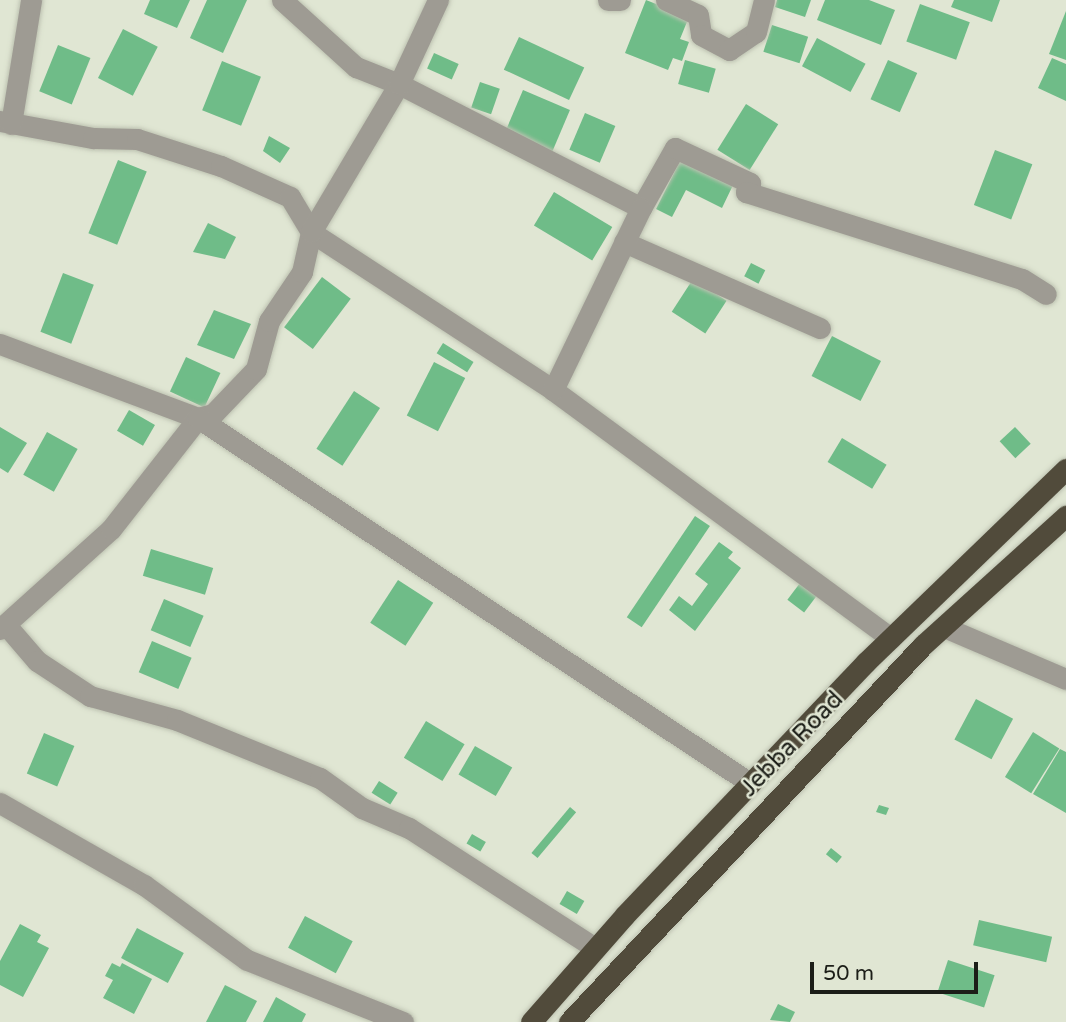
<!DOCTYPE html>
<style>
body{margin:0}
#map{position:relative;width:1066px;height:1022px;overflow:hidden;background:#e0e6d3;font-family:"Varela Round",sans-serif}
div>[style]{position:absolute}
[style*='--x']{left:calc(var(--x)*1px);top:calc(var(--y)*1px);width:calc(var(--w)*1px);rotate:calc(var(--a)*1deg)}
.building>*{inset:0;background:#6fbc88;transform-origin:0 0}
.roads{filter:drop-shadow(0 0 2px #bdc2b1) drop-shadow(0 0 2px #bdc2b1)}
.street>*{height:21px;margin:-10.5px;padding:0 10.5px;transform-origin:10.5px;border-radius:10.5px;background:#9e9b93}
.highway>*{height:21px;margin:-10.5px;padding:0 10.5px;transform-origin:10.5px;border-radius:10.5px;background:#514b3b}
span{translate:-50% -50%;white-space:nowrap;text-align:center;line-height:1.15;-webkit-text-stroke:5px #e0e6d3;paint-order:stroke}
.street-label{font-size:24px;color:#1c1e18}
.scale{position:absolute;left:810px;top:962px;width:168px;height:32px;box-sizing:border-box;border:4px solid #1c1e18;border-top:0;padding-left:9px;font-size:21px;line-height:24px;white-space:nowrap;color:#1c1e18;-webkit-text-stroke:5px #e0e6d3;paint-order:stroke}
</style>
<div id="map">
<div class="building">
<div style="clip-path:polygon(150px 0,190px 0,177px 28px,144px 14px)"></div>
<div style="clip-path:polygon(207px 0,247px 0,223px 53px,190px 38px)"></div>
<div style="clip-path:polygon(646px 0,689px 17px,680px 39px,689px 42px,682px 61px,673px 58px,668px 70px,625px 53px)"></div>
<div style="clip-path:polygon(777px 0,811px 0,805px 17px,775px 7px)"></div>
<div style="clip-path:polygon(825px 0,869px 0,895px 10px,881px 45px,817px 20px)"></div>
<div style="clip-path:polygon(954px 0,1000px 0,992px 22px,951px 7px)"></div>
<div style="left:920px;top:4px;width:53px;height:40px;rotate:20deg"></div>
<div style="clip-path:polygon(1066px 11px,1066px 60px,1049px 54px)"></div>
<div style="left:772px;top:25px;width:38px;height:28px;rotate:18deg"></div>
<div style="left:123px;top:29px;width:39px;height:55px;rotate:27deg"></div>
<div style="left:519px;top:37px;width:72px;height:36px;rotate:25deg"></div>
<div style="left:817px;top:38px;width:55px;height:32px;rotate:28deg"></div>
<div style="left:58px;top:45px;width:35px;height:50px;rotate:22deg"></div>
<div style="left:434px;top:53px;width:27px;height:17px;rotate:24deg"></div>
<div style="clip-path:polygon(1052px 58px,1066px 64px,1066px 101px,1038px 88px)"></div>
<div style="left:685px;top:60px;width:32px;height:25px;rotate:16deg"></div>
<div style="left:888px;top:60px;width:32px;height:43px;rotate:24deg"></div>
<div style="left:222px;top:61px;width:42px;height:53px;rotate:22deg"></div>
<div style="left:480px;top:82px;width:21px;height:27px;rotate:19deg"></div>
<div style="left:523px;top:90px;width:51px;height:50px;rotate:23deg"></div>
<div style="left:746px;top:104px;width:38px;height:54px;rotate:32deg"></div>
<div style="left:585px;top:113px;width:33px;height:40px;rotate:23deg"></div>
<div style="clip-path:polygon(269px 136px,290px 148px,280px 163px,263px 151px)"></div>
<div style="left:995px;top:150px;width:40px;height:59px;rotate:21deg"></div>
<div style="clip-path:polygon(682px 157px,734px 183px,722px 208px,686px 190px,672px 217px,656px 209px)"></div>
<div style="left:118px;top:160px;width:31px;height:79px;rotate:22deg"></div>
<div style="left:554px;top:192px;width:68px;height:39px;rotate:31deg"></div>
<div style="clip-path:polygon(208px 223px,236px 237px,225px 259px,193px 252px)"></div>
<div style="left:751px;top:263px;width:16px;height:15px;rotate:27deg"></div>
<div style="left:63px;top:273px;width:33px;height:63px;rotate:21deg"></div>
<div style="left:322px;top:277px;width:36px;height:63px;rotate:37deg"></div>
<div style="left:693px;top:279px;width:40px;height:39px;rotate:33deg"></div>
<div style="clip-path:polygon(214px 310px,251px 324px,234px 359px,197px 345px)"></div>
<div style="left:832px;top:336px;width:55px;height:45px;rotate:27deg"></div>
<div style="left:443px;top:343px;width:36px;height:12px;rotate:32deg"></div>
<div style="left:186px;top:357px;width:38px;height:38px;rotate:25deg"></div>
<div style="left:434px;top:362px;width:35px;height:60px;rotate:27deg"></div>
<div style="left:354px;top:391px;width:31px;height:69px;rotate:33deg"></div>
<div style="left:129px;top:410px;width:30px;height:24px;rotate:30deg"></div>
<div style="clip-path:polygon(0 427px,27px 443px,8px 473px,0 468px)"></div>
<div style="left:1015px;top:427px;width:23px;height:21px;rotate:47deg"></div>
<div style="left:47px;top:432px;width:35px;height:49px;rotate:29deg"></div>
<div style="left:842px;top:438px;width:52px;height:28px;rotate:31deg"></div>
<div style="left:695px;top:516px;width:18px;height:122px;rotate:34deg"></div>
<div style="clip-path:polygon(719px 542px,733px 552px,728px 558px,741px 568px,695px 631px,669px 610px,679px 596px,692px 606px,708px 584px,695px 574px)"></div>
<div style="left:151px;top:549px;width:65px;height:28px;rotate:17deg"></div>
<div style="left:398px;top:580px;width:42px;height:51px;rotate:33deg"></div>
<div style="left:800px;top:583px;width:21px;height:21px;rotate:37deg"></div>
<div style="left:164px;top:599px;width:43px;height:34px;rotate:23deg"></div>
<div style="left:152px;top:641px;width:43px;height:34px;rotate:23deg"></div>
<div style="left:976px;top:699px;width:42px;height:46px;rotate:28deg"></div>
<div style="left:426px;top:721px;width:45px;height:43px;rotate:31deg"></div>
<div style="left:1033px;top:732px;width:31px;height:53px;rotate:32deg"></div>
<div style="left:44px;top:733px;width:33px;height:44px;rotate:23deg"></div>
<div style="left:475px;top:746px;width:43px;height:33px;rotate:30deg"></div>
<div style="clip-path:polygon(1060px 749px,1066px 752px,1066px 813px,1033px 794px)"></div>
<div style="left:379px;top:781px;width:22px;height:14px;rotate:32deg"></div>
<div style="clip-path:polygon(879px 805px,889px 808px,886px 815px,876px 812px)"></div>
<div style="left:570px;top:807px;width:8px;height:60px;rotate:40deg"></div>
<div style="left:472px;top:834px;width:16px;height:11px;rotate:30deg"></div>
<div style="left:831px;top:848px;width:14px;height:8px;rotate:39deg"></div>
<div style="left:567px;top:891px;width:20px;height:15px;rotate:30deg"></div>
<div style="left:305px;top:916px;width:54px;height:36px;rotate:28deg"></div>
<div style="left:979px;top:920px;width:75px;height:26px;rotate:13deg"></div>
<div style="clip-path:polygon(20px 924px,41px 935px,37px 942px,49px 948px,23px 997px,0 985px,0 961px)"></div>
<div style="left:137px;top:928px;width:53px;height:34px;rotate:28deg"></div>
<div style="left:948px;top:960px;width:49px;height:34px;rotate:18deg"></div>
<div style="clip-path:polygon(112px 963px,120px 967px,122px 963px,152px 979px,134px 1014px,103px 998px,113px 980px,105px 976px)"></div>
<div style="clip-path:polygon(225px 985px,257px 1001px,246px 1022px,206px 1022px)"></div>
<div style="clip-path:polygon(276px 997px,306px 1014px,302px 1022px,263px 1022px)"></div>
<div style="clip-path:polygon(778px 1004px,795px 1012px,790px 1022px,770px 1020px)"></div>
</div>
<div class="roads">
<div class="street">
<div style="--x:282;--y:0;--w:100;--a:42.2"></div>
<div style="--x:356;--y:67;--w:46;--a:21.6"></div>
<div style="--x:399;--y:84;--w:272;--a:27.1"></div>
<div style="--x:641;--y:208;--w:69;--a:-60.5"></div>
<div style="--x:675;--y:148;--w:83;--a:25"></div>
<div style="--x:750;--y:183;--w:10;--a:114"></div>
<div style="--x:746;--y:192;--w:289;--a:17.5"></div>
<div style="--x:1022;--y:279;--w:28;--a:32"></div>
<div style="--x:608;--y:0;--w:12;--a:0"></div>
<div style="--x:666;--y:0;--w:35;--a:25"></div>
<div style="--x:698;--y:15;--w:20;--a:81"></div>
<div style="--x:701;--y:35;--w:32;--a:28"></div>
<div style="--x:729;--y:50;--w:32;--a:-34"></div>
<div style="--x:756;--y:32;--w:33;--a:-76"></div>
<div style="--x:0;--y:121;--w:95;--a:10.4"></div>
<div style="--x:93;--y:138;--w:44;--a:1.3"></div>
<div style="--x:137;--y:139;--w:88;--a:17.8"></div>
<div style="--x:221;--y:166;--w:76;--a:24.2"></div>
<div style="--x:290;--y:197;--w:41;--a:59"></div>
<div style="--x:311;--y:232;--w:289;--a:33.1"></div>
<div style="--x:553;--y:390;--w:419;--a:36.3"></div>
<div style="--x:11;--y:124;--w:126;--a:-80.8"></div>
<div style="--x:624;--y:242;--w:214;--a:23.7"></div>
<div style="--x:0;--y:344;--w:211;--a:20.5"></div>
<div style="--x:198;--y:418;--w:16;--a:-15"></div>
<div style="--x:213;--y:414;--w:62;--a:-46.3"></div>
<div style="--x:256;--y:369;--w:50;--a:-74.8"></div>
<div style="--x:269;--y:321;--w:59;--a:-56"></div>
<div style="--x:302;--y:272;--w:41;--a:-77.3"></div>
<div style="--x:311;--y:232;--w:172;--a:-59.3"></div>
<div style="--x:399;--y:84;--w:93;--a:-65.1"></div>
<div style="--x:553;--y:390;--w:202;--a:-64.2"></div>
<div style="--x:6;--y:625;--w:48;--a:49.3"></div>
<div style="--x:37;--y:661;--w:64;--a:33.4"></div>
<div style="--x:90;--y:696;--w:90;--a:15.4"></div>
<div style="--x:177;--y:720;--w:154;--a:22.1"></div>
<div style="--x:320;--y:778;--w:52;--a:35.5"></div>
<div style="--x:362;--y:808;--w:51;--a:23.1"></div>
<div style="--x:409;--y:828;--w:221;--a:32.8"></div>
<div style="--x:944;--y:627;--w:133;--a:23.1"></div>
<div style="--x:0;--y:629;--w:149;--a:-42"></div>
<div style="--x:111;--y:529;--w:141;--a:-51.9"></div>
<div style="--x:198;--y:418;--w:662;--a:33.47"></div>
<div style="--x:0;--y:803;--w:166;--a:29.7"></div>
<div style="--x:144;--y:885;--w:127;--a:36.1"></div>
<div style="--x:247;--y:960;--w:168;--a:21.7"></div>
</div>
<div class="highway">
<div style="--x:531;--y:1022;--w:142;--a:-48.7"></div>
<div style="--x:625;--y:915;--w:349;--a:-46.4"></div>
<div style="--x:866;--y:662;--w:278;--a:-44"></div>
<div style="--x:569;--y:1022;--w:517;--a:-46.8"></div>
<div style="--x:923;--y:645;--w:193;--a:-42.1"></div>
</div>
</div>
<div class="street-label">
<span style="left:792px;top:744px;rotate:-46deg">Jebba Road</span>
</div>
<div class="scale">50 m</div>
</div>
